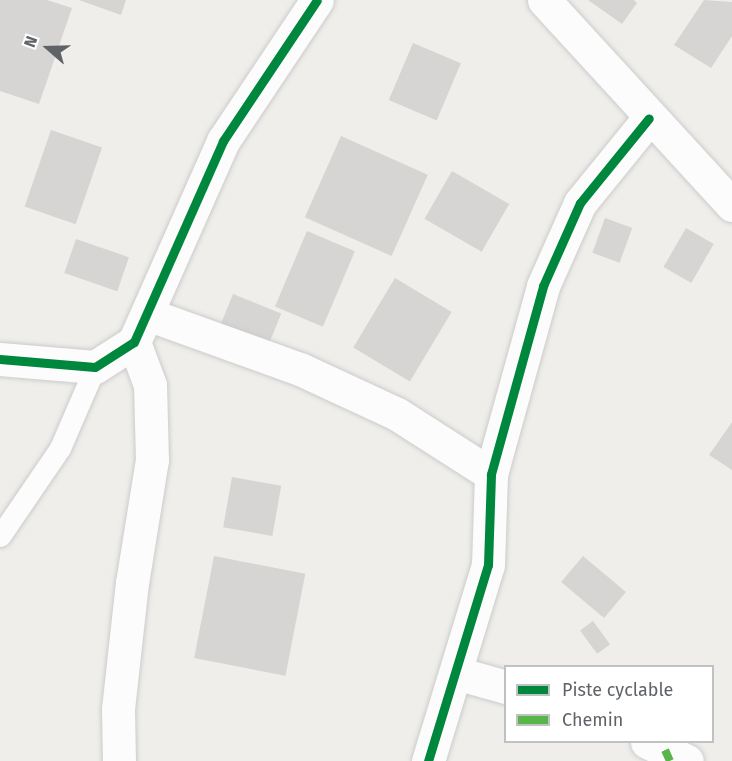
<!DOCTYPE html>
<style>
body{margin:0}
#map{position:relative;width:732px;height:761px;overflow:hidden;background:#efeeea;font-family:"Fira Sans",sans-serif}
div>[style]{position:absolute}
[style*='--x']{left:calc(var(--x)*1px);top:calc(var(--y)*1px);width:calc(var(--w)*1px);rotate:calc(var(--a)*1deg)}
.building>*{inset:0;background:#d6d5d3;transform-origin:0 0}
.roads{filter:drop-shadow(0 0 2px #cbcccc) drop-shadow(0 0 2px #cbcccc)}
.service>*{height:21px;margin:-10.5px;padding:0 10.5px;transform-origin:10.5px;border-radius:10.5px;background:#fdfcfc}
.minor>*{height:33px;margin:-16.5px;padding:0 16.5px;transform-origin:16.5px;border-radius:16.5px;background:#fdfcfc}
.secondary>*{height:33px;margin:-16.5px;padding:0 16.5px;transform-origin:16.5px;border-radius:16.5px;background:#fdfcfc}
.quiet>*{height:8px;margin-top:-4px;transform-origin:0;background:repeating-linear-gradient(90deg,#58b549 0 15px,transparent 0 23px)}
.cycleway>*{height:9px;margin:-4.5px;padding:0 4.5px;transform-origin:4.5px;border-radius:4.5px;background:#00873e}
span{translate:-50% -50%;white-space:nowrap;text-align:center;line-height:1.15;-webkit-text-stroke:4.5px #fff;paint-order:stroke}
.legend{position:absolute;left:504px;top:665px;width:210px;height:78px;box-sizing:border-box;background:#fff;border:2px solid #bfc1c3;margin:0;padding:8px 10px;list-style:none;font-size:18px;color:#5f6368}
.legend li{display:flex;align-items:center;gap:12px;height:30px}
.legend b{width:30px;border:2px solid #bfc1c3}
.north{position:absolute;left:18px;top:18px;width:60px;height:60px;-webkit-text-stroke:4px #fff;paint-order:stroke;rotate:290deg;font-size:16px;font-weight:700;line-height:24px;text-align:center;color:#5f6368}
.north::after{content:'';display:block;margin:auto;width:21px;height:27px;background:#5f6368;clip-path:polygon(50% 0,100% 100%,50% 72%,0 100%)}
</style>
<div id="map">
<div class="building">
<div style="clip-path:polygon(0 0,47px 0,72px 8px,39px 104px,0 91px)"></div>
<div style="clip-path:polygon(79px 0,126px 0,121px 15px)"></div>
<div style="clip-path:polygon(588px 0,634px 0,637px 3px,622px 24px)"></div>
<div style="clip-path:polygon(704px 0,732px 2px,732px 36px,711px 68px,674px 45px)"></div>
<div style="left:413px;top:43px;width:52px;height:62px;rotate:23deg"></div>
<div style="left:51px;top:130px;width:54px;height:81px;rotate:19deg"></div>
<div style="left:341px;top:136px;width:95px;height:89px;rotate:24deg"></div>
<div style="left:452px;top:171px;width:66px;height:55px;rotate:30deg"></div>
<div style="left:605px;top:218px;width:29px;height:37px;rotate:20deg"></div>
<div style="left:686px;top:228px;width:32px;height:45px;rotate:30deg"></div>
<div style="left:307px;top:231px;width:52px;height:82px;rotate:23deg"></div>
<div style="left:76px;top:239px;width:56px;height:36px;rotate:19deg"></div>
<div style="left:395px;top:278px;width:66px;height:81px;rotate:31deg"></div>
<div style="left:233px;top:294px;width:52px;height:34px;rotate:22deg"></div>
<div style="clip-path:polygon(732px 422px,732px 470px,709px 455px)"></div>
<div style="left:232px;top:477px;width:50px;height:51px;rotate:10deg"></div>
<div style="left:214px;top:556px;width:93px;height:104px;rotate:11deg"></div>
<div style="left:583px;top:556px;width:56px;height:34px;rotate:40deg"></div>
<div style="left:593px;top:621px;width:29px;height:16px;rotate:54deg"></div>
</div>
<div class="roads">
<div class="service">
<div style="--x:0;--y:536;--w:107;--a:-55.7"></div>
<div style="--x:60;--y:448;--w:88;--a:-66.6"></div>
</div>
<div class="minor">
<div style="--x:147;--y:314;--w:163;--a:19.8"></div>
<div style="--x:300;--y:369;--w:107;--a:24.9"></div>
<div style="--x:397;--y:414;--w:112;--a:32.6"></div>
<div style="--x:0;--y:359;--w:95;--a:4.8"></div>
<div style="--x:95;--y:367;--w:46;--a:-32.7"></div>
<div style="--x:134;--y:342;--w:220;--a:-66.1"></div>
<div style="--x:223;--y:141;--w:169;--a:-56.3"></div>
<div style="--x:456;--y:673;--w:52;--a:15.6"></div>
<div style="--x:647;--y:742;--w:44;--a:25.4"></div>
<div style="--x:119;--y:761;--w:52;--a:-91.1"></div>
<div style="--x:118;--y:709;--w:127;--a:-83.7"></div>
<div style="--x:132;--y:583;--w:125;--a:-80.8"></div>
<div style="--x:152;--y:460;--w:75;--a:-91.5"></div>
<div style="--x:150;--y:385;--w:46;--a:-110.4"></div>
<div style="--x:428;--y:761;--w:205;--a:-73"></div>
<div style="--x:488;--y:565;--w:91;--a:-88.1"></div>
<div style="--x:491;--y:474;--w:195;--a:-74.5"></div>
<div style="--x:543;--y:286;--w:91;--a:-66"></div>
<div style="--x:580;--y:203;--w:109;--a:-50.9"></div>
</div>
<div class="secondary">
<div style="--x:544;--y:0;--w:278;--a:47.5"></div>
</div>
</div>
<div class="quiet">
<div style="--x:665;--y:750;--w:12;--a:66"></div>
</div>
<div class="cycleway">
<div style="--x:0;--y:359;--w:95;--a:4.8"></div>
<div style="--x:95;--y:367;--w:46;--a:-32.7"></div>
<div style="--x:134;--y:342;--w:220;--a:-66.1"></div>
<div style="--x:223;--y:141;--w:169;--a:-56.3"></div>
<div style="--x:428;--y:761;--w:205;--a:-73"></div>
<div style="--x:488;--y:565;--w:91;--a:-88.1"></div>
<div style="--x:491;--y:474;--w:195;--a:-74.5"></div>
<div style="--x:543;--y:286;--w:91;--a:-66"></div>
<div style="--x:580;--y:203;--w:109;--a:-50.9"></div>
</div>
<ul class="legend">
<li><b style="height:8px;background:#00873e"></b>Piste cyclable</li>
<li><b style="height:8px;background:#58b549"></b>Chemin</li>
</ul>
<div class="north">N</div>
</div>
